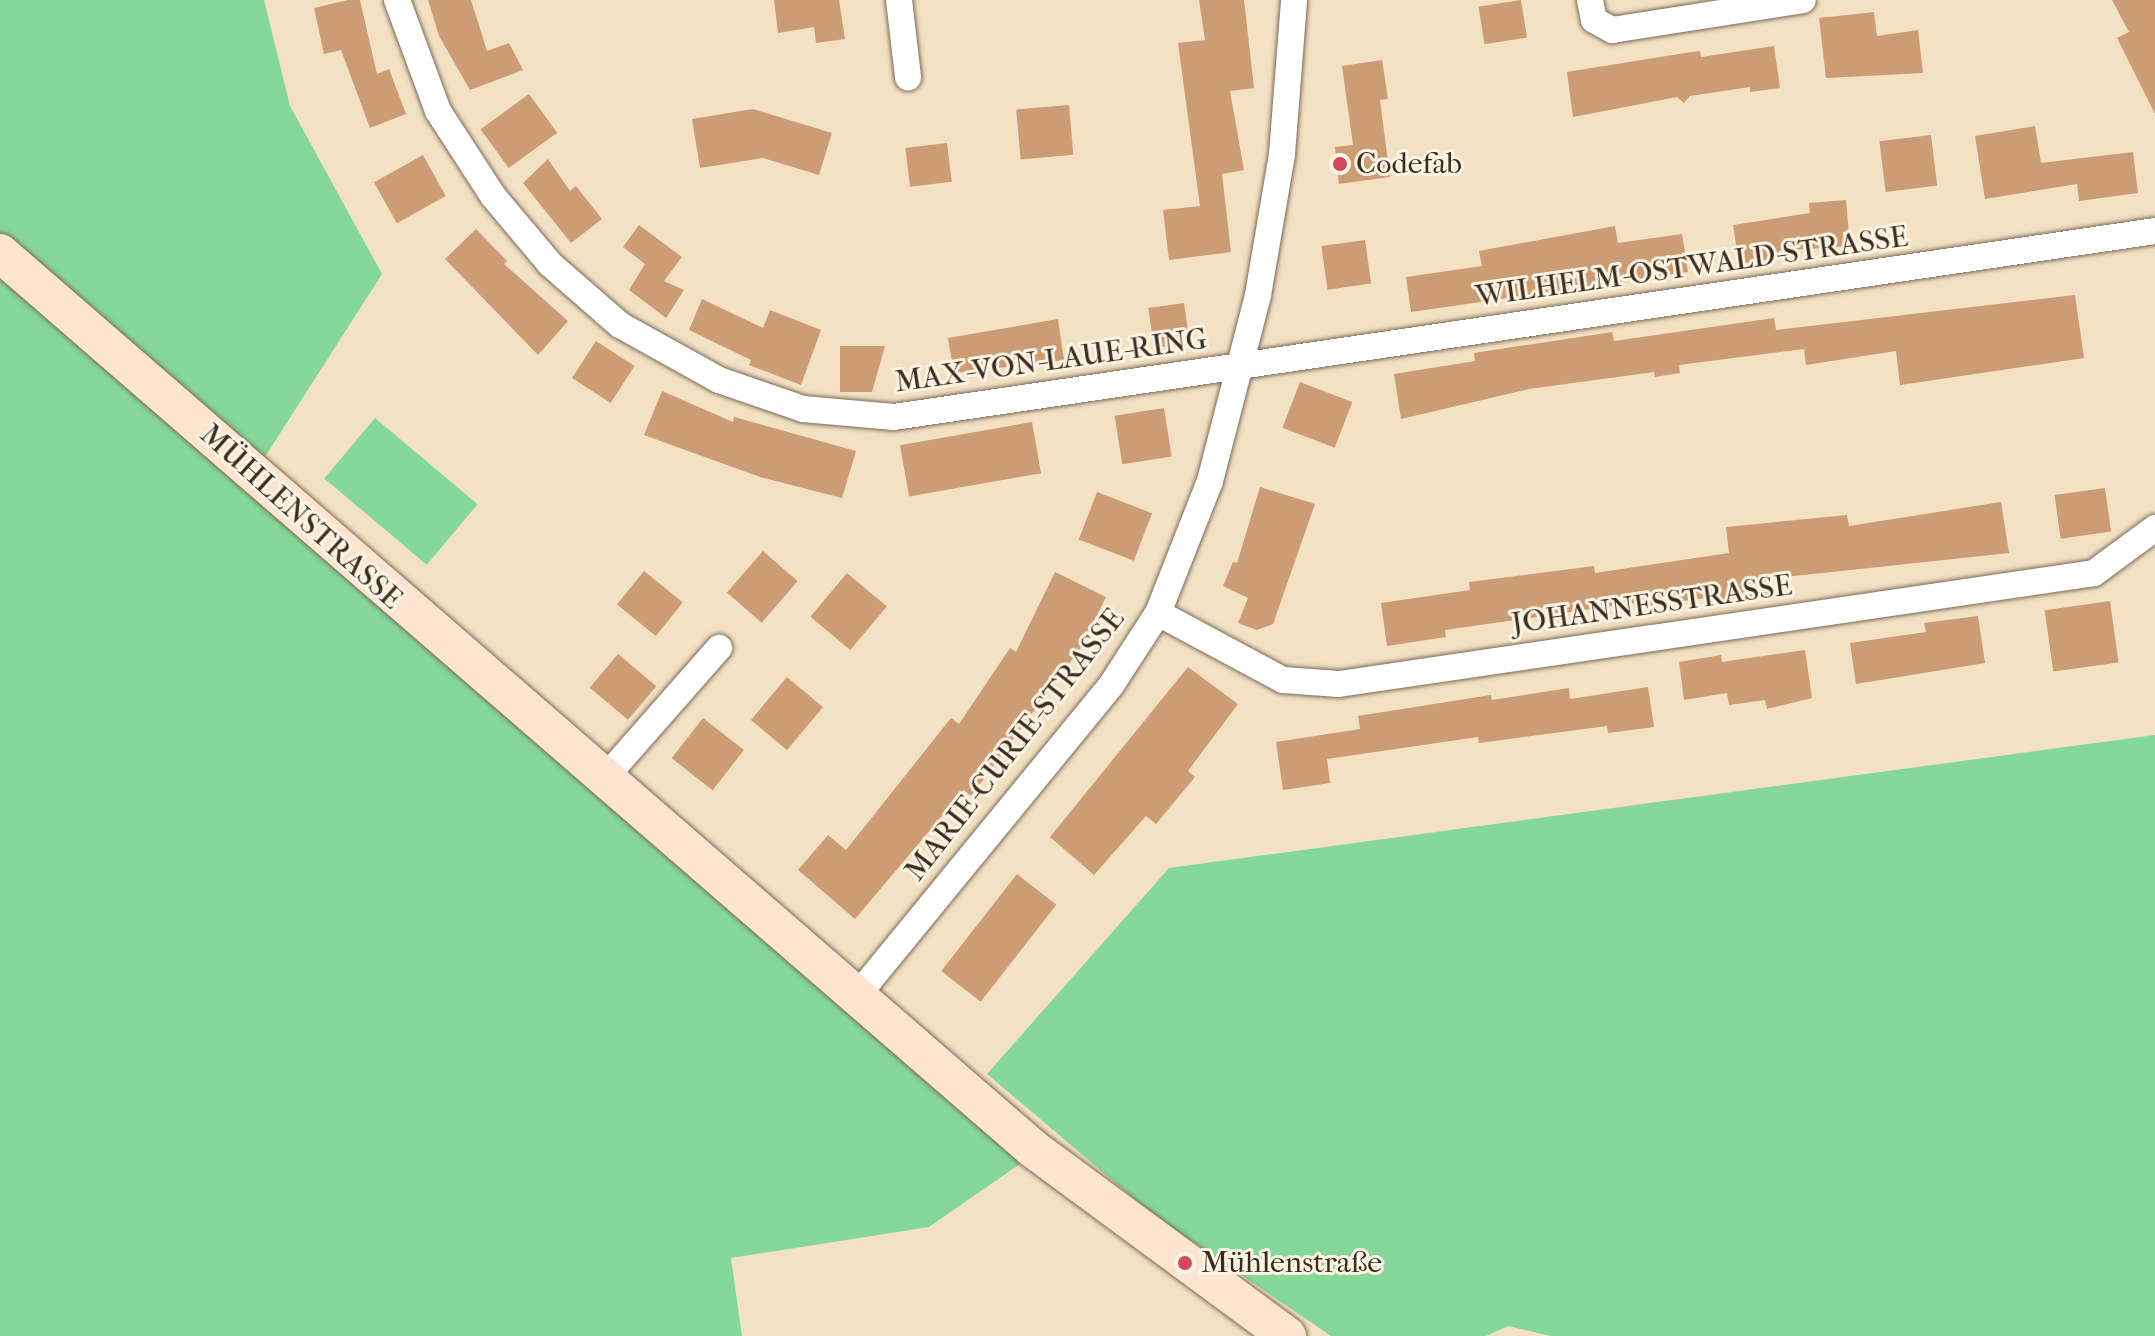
<!DOCTYPE html>
<meta charset="utf-8">
<style>
body{margin:0}
#map{position:relative;width:2155px;height:1336px;overflow:hidden;background:#f3e1c3;font-family:"IM FELL French Canon",serif}
div>[style]{position:absolute}
[style*='--x']{left:calc(var(--x)*1px);top:calc(var(--y)*1px);width:calc(var(--w)*1px);rotate:calc(var(--a)*1deg)}
.green>*{inset:0;background:#86d89a;transform-origin:0 0}
.building>*{inset:0;background:#cc9c74;transform-origin:0 0}
.roads{filter:drop-shadow(0 0 2px #7b6a58) drop-shadow(0 0 2px #7b6a58)}
.street>*{height:26px;margin:-13px;padding:0 13px;transform-origin:13px;border-radius:13px;background:#fff}
.secondary>*{height:38px;margin:-19px;padding:0 19px;transform-origin:19px;border-radius:19px;background:#fde4d1}
.dots>*{width:22px;height:22px;translate:-50% -50%;box-sizing:border-box;border:4px solid #fcf5e5;border-radius:50%}
span{translate:-50% -50%;white-space:nowrap;text-align:center;line-height:1.15;-webkit-text-stroke:6px #fcf5e5;paint-order:stroke}
.poi-label{font-size:30px;color:#3b2a1e}
.left{translate:0 -50%;text-align:left}
.street-label{font-size:30px;color:#3b2a1e}
</style>
<div id="map">
<div class="green">
<div style="clip-path:polygon(0 0,264px 0,290px 106px,382px 274px,263px 460px,0 236px)"></div>
<div style="clip-path:polygon(0 272px,1024px 1161px,929px 1227px,731px 1258px,742px 1336px,0 1336px)"></div>
<div style="left:375px;top:418px;width:134px;height:79px;rotate:40deg"></div>
<div style="clip-path:polygon(2155px 735px,2155px 1336px,1551px 1336px,1508px 1326px,1486px 1336px,1331px 1336px,1152px 1214px,987px 1074px,1169px 868px)"></div>
</div>
<div class="building">
<div style="clip-path:polygon(348px 0,360px 0,377px 74px,389px 69px,406px 114px,370px 128px,341px 50px,324px 54px,314px 8px)"></div>
<div style="clip-path:polygon(428px 0,471px 0,487px 51px,509px 43px,523px 70px,470px 90px,439px 36px)"></div>
<div style="clip-path:polygon(774px 0,839px 0,845px 39px,816px 43px,814px 27px,778px 33px)"></div>
<div style="clip-path:polygon(1199px 0,1244px 0,1254px 88px,1230px 91px,1244px 170px,1222px 174px,1231px 252px,1169px 260px,1163px 210px,1200px 206px,1178px 43px,1205px 40px)"></div>
<div style="left:1521px;top:0;width:38px;height:43px;rotate:81deg"></div>
<div style="clip-path:polygon(2112px 0,2155px 0,2155px 114px,2117px 38px,2129px 32px)"></div>
<div style="clip-path:polygon(1874px 12px,1877px 36px,1918px 30px,1923px 73px,1826px 78px,1819px 18px)"></div>
<div style="clip-path:polygon(1774px 46px,1780px 88px,1750px 92px,1750px 87px,1690px 96px,1684px 103px,1677px 97px,1573px 117px,1567px 72px,1685px 53px,1700px 51px,1701px 57px)"></div>
<div style="clip-path:polygon(1382px 60px,1388px 99px,1380px 100px,1390px 177px,1339px 184px,1335px 147px,1353px 145px,1342px 66px)"></div>
<div style="left:529px;top:94px;width:48px;height:60px;rotate:54deg"></div>
<div style="left:1069px;top:105px;width:50px;height:53px;rotate:85deg"></div>
<div style="clip-path:polygon(753px 109px,832px 133px,819px 175px,763px 158px,700px 168px,692px 119px)"></div>
<div style="clip-path:polygon(2035px 126px,2041px 163px,2133px 152px,2138px 193px,2079px 201px,2077px 184px,1985px 199px,1975px 136px)"></div>
<div style="left:1931px;top:135px;width:51px;height:52px;rotate:83deg"></div>
<div style="left:947px;top:143px;width:39px;height:42px;rotate:83deg"></div>
<div style="left:423px;top:155px;width:47px;height:56px;rotate:61deg"></div>
<div style="clip-path:polygon(548px 159px,570px 191px,576px 186px,602px 219px,571px 243px,523px 183px)"></div>
<div style="clip-path:polygon(1846px 200px,1850px 246px,1779px 251px,1779px 258px,1739px 264px,1733px 225px,1810px 213px,1809px 203px)"></div>
<div style="clip-path:polygon(639px 225px,682px 257px,664px 281px,684px 290px,666px 318px,629px 290px,645px 264px,623px 247px)"></div>
<div style="clip-path:polygon(1615px 226px,1618px 243px,1682px 234px,1688px 272px,1411px 312px,1406px 277px,1482px 266px,1479px 251px)"></div>
<div style="clip-path:polygon(476px 229px,507px 261px,504px 264px,568px 321px,538px 355px,445px 259px)"></div>
<div style="left:1365px;top:240px;width:44px;height:44px;rotate:82deg"></div>
<div style="clip-path:polygon(2075px 295px,2084px 358px,1900px 385px,1896px 351px,1806px 365px,1804px 349px,1679px 365px,1680px 373px,1655px 377px,1654px 372px,1529px 389px,1401px 419px,1394px 374px,1475px 361px,1474px 353px,1612px 332px,1614px 341px,1774px 318px,1776px 330px)"></div>
<div style="clip-path:polygon(702px 299px,763px 328px,770px 310px,821px 330px,801px 385px,749px 365px,751px 360px,689px 330px)"></div>
<div style="left:1184px;top:303px;width:41px;height:36px;rotate:82deg"></div>
<div style="clip-path:polygon(1058px 319px,1064px 360px,954px 373px,948px 338px)"></div>
<div style="left:596px;top:341px;width:46px;height:44px;rotate:33deg"></div>
<div style="clip-path:polygon(840px 346px,885px 346px,872px 392px,840px 392px)"></div>
<div style="left:1300px;top:382px;width:56px;height:49px;rotate:21deg"></div>
<div style="clip-path:polygon(662px 391px,733px 422px,734px 417px,856px 451px,842px 498px,760px 477px,644px 435px)"></div>
<div style="left:1164px;top:408px;width:49px;height:50px;rotate:81deg"></div>
<div style="left:1032px;top:422px;width:52px;height:134px;rotate:80deg"></div>
<div style="clip-path:polygon(1260px 487px,1315px 504px,1273px 624px,1257px 630px,1238px 623px,1248px 598px,1223px 586px,1233px 562px,1237px 563px)"></div>
<div style="left:2105px;top:488px;width:44px;height:51px;rotate:82deg"></div>
<div style="left:1097px;top:492px;width:59px;height:51px;rotate:21deg"></div>
<div style="clip-path:polygon(2001px 502px,2009px 553px,1767px 579px,1769px 596px,1713px 603px,1712px 597px,1635px 608px,1634px 603px,1445px 630px,1446px 637px,1387px 646px,1381px 603px,1470px 590px,1469px 582px,1594px 566px,1595px 573px,1729px 553px,1726px 527px,1847px 515px,1849px 526px)"></div>
<div style="left:763px;top:551px;width:46px;height:55px;rotate:41deg"></div>
<div style="left:644px;top:571px;width:50px;height:43px;rotate:39deg"></div>
<div style="clip-path:polygon(1055px 572px,1106px 597px,1082px 646px,971px 796px,964px 790px,855px 919px,798px 870px,828px 835px,846px 850px,951px 718px,959px 724px,1010px 648px,1016px 652px)"></div>
<div style="left:847px;top:573px;width:52px;height:57px;rotate:40deg"></div>
<div style="left:2110px;top:601px;width:62px;height:66px;rotate:82deg"></div>
<div style="clip-path:polygon(1978px 616px,1985px 663px,1856px 684px,1850px 643px,1926px 632px,1924px 623px)"></div>
<div style="clip-path:polygon(1805px 650px,1812px 698px,1767px 709px,1765px 700px,1729px 705px,1727px 693px,1684px 700px,1679px 662px,1721px 655px,1722px 662px)"></div>
<div style="left:618px;top:654px;width:50px;height:44px;rotate:40deg"></div>
<div style="clip-path:polygon(1188px 667px,1238px 704px,1188px 771px,1195px 777px,1156px 824px,1146px 816px,1094px 875px,1050px 837px)"></div>
<div style="left:787px;top:677px;width:47px;height:56px;rotate:40deg"></div>
<div style="clip-path:polygon(1648px 687px,1654px 727px,1608px 733px,1607px 726px,1479px 743px,1478px 737px,1327px 759px,1330px 783px,1283px 790px,1276px 742px,1360px 729px,1358px 716px,1491px 695px,1492px 700px,1569px 688px,1570px 699px)"></div>
<div style="left:703px;top:718px;width:52px;height:51px;rotate:38deg"></div>
<div style="left:1017px;top:874px;width:50px;height:123px;rotate:38deg"></div>
</div>
<div class="roads">
<div class="street">
<div style="--x:397;--y:0;--w:118;--a:69.7"></div>
<div style="--x:438;--y:111;--w:101;--a:57.1"></div>
<div style="--x:493;--y:196;--w:89;--a:50"></div>
<div style="--x:550;--y:264;--w:93;--a:41.1"></div>
<div style="--x:620;--y:325;--w:113;--a:29.1"></div>
<div style="--x:719;--y:380;--w:89;--a:19"></div>
<div style="--x:803;--y:409;--w:91;--a:5"></div>
<div style="--x:894;--y:417;--w:1275;--a:-8.39"></div>
<div style="--x:899;--y:0;--w:78;--a:83.3"></div>
<div style="--x:1590;--y:0;--w:20;--a:79"></div>
<div style="--x:1594;--y:20;--w:21;--a:29"></div>
<div style="--x:1612;--y:30;--w:193;--a:-8.9"></div>
<div style="--x:1158;--y:613;--w:142;--a:28.2"></div>
<div style="--x:1283;--y:680;--w:56;--a:4.1"></div>
<div style="--x:1339;--y:684;--w:763;--a:-8.36"></div>
<div style="--x:2094;--y:573;--w:76;--a:-36.4"></div>
<div style="--x:603;--y:780;--w:176;--a:-48.7"></div>
<div style="--x:856;--y:997;--w:404;--a:-50.7"></div>
<div style="--x:1112;--y:684;--w:85;--a:-57.1"></div>
<div style="--x:1158;--y:613;--w:142;--a:-68.5"></div>
<div style="--x:1210;--y:481;--w:192;--a:-75.5"></div>
<div style="--x:1258;--y:295;--w:143;--a:-80.3"></div>
<div style="--x:1282;--y:154;--w:154;--a:-85.5"></div>
</div>
<div class="secondary">
<div style="--x:0;--y:253;--w:1366;--a:40.93"></div>
<div style="--x:1032;--y:1148;--w:317;--a:36.4"></div>
</div>
</div>
<div class="dots">
<div style="left:1340px;top:164px;background:#d1495b"></div>
<div style="left:1185px;top:1263px;background:#d1495b"></div>
</div>
<div class="poi-label">
<span class="left" style="left:1356px;top:164px">Codefab</span>
<span class="left" style="left:1201px;top:1263px">Mühlenstraße</span>
</div>
<div class="street-label">
<span style="left:1692px;top:267px;rotate:-8deg">WILHELM-OSTWALD-STRASSE</span>
<span style="left:1051px;top:361px;rotate:-8deg">MAX-VON-LAUE-RING</span>
<span style="left:301px;top:517px;rotate:42deg">MÜHLENSTRASSE</span>
<span style="left:1652px;top:605px;rotate:-8deg">JOHANNESSTRASSE</span>
<span style="left:1015px;top:745px;rotate:-52deg">MARIE-CURIE-STRASSE</span>
</div>
</div>
